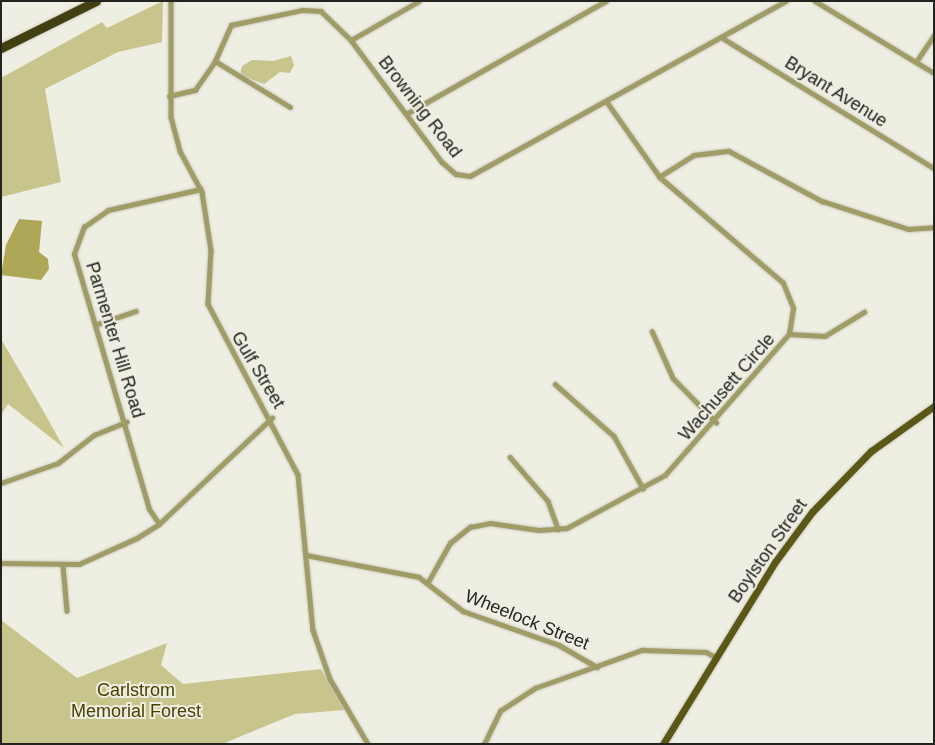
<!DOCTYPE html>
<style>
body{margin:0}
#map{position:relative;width:935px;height:745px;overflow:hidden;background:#efeee2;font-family:Arial,sans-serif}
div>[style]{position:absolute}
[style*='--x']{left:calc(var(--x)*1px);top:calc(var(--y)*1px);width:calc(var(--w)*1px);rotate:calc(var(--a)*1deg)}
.green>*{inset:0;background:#c7c48c}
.water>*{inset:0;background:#ada757}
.roads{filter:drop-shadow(0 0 1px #cac9bf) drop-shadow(0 0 1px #cac9bf)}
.minor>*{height:4.5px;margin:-2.25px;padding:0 2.25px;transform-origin:2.25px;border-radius:2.25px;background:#9f9c66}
.primary>*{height:7px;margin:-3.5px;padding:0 3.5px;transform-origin:3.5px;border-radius:3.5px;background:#5b5717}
.motorway>*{height:9px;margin:-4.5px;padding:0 4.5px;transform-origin:4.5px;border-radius:4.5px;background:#423f10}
span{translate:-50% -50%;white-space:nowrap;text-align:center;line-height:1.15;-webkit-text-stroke:4px #efeee2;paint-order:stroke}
.street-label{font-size:18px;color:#23231f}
.park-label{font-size:18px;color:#474200}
.frame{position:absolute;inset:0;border:2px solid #23231f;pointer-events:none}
</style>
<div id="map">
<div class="green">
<div style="clip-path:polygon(163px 1px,162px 42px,118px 52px,45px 89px,61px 182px,1px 197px,1px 78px,102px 22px,107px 28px)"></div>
<div style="clip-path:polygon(291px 56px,294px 65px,290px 73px,280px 72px,264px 84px,240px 75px,242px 66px,252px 60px,273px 61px)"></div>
<div style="clip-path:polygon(1px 339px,41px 407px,64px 448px,8px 404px,1px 415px)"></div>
<div style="clip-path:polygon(1px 620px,77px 678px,167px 643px,161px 665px,183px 684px,321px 669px,345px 710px,295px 714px,222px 744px,1px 744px)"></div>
</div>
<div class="water">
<div style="clip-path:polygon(19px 219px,42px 221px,39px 252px,48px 259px,49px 269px,41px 280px,1px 275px,6px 245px)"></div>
</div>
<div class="roads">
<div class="minor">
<div style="--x:171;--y:1;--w:116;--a:90"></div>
<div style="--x:171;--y:117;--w:35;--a:75"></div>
<div style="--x:180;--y:151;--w:47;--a:61.8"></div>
<div style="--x:202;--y:192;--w:59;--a:81.2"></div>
<div style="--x:211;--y:250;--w:54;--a:93.2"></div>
<div style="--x:208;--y:304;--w:193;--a:62.2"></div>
<div style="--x:298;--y:475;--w:156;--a:84.5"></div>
<div style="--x:313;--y:630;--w:52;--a:70.9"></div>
<div style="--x:330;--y:679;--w:75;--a:59.7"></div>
<div style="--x:815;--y:1;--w:139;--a:31.2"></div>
<div style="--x:724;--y:39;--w:246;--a:31.6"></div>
<div style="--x:351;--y:40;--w:78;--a:-29.8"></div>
<div style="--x:215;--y:61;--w:88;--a:31.5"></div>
<div style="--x:916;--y:62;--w:32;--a:-56"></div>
<div style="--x:169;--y:96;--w:27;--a:-13"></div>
<div style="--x:195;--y:90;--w:35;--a:-55"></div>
<div style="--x:215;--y:61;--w:39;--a:-66"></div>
<div style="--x:231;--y:25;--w:73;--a:-11.9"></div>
<div style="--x:302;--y:10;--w:19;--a:3"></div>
<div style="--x:321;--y:11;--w:42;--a:44"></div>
<div style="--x:351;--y:40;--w:152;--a:53.3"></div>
<div style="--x:442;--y:162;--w:18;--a:41"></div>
<div style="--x:456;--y:174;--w:14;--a:8"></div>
<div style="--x:470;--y:176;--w:361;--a:-29"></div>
<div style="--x:406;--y:114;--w:230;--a:-29.5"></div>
<div style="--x:659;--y:177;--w:41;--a:-32.2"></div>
<div style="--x:694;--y:155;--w:35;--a:-7"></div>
<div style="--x:729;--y:151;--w:106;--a:28.3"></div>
<div style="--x:822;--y:201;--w:90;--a:18"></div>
<div style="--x:908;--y:229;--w:26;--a:-4"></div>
<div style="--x:95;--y:325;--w:43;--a:-18.9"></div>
<div style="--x:652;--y:331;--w:51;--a:65.9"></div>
<div style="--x:673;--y:378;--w:62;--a:45.7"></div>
<div style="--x:789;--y:334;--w:36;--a:3"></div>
<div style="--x:825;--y:336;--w:46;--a:-31.6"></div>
<div style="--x:555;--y:384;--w:79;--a:41.4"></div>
<div style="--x:614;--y:436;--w:60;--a:60.9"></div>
<div style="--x:510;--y:457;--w:58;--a:49.2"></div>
<div style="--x:548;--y:501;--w:30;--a:70"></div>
<div style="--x:1;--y:483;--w:60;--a:-19.3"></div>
<div style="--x:58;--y:463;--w:46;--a:-37.9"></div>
<div style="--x:94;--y:435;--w:35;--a:-22"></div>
<div style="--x:159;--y:524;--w:18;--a:-124"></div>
<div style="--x:149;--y:509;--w:266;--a:-106.4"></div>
<div style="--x:74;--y:254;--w:29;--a:-70"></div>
<div style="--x:84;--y:227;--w:29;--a:-35"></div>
<div style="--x:108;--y:210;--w:95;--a:-12.7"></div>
<div style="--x:306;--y:555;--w:115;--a:11"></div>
<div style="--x:419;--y:577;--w:56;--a:37.7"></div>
<div style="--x:463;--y:611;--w:102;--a:19.5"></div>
<div style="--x:559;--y:645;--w:44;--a:30.1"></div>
<div style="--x:1;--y:563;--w:78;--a:0.7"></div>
<div style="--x:79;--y:564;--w:64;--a:-24.1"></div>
<div style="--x:137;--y:538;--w:26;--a:-32"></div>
<div style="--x:159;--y:524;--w:155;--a:-43.2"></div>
<div style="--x:63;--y:566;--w:45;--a:84.9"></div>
<div style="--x:428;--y:582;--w:45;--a:-60.6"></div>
<div style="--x:450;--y:543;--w:26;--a:-39"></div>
<div style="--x:470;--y:527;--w:20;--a:-11"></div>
<div style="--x:490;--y:523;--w:49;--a:8.1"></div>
<div style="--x:539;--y:530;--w:28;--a:-4"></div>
<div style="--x:567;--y:528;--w:111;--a:-28.4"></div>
<div style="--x:665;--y:475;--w:188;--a:-48.7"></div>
<div style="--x:789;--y:334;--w:26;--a:-81"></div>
<div style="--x:793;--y:308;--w:27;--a:-112"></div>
<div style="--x:783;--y:283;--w:162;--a:-139.5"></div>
<div style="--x:660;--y:178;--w:92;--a:-125.2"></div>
<div style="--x:484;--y:744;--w:37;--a:-64"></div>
<div style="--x:500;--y:711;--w:42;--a:-33.3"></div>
<div style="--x:535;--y:688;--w:114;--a:-19.6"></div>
<div style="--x:642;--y:650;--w:64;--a:1.8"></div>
<div style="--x:706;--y:652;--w:11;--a:27"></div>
</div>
<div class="primary">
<div style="--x:663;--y:744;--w:214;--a:-58.4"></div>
<div style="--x:775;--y:562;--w:62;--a:-53.5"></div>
<div style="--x:812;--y:512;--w:85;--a:-46"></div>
<div style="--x:871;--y:451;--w:77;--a:-35.5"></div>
</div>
<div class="motorway">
<div style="--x:1;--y:48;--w:106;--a:-26.3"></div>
</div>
</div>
<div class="street-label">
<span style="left:836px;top:92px;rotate:32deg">Bryant Avenue</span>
<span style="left:420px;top:107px;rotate:52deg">Browning Road</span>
<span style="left:115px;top:340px;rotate:73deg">Parmenter Hill Road</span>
<span style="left:258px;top:370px;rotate:59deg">Gulf Street</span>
<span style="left:727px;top:387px;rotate:-49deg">Wachusett Circle</span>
<span style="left:768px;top:551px;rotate:-55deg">Boylston Street</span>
<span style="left:527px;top:620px;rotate:22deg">Wheelock Street</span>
</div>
<div class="park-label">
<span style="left:136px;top:701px">Carlstrom<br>Memorial Forest</span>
</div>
<div class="frame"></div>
</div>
